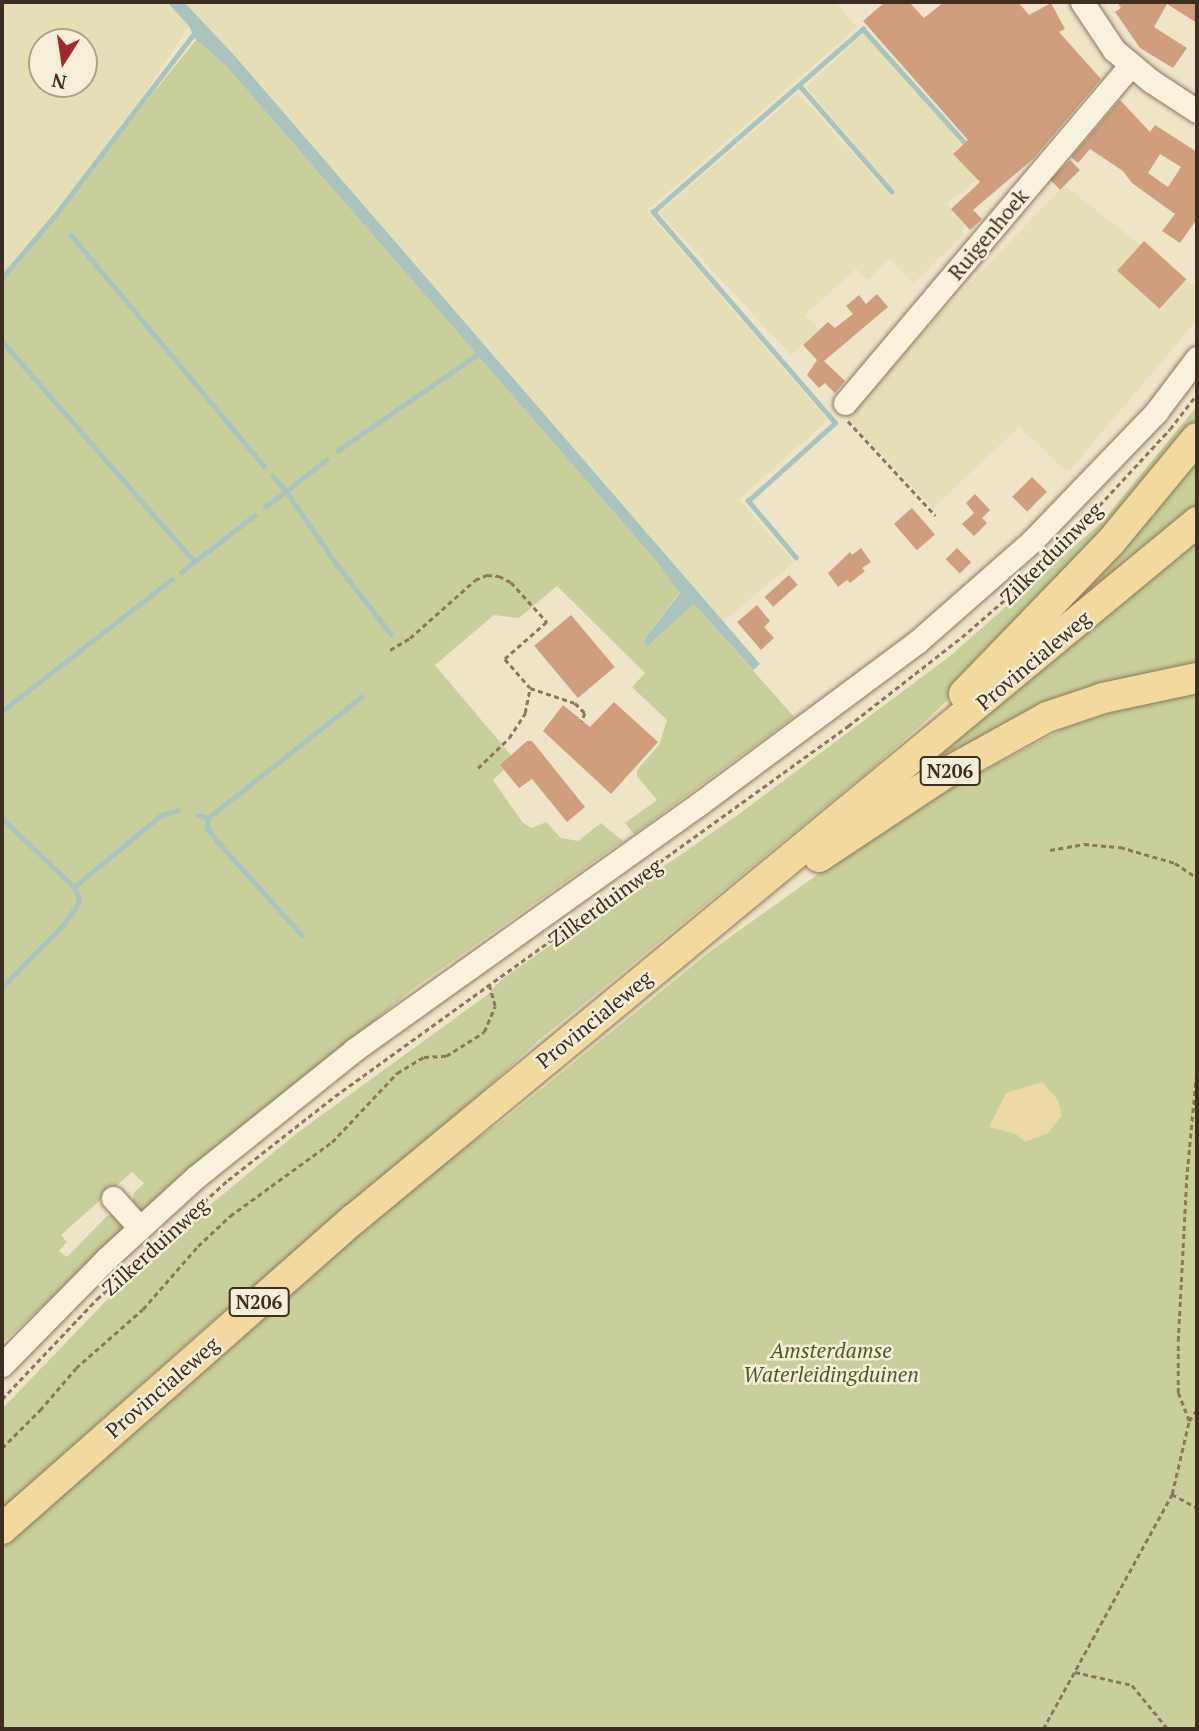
<!DOCTYPE html>
<style>
body{margin:0}
#map{position:relative;width:1199px;height:1731px;overflow:hidden;background:#f0e4c8;font-family:"PT Serif",serif}
div>[style]{position:absolute}
[style*='--x']{left:calc(var(--x)*1px);top:calc(var(--y)*1px);width:calc(var(--w)*1px);rotate:calc(var(--a)*1deg)}
.farmland>*{inset:0;background:#e6deb5}
.green>*{inset:0;background:#c9cf9b}
.sand>*{inset:0;background:#ecd9a5}
.water>*{inset:0;background:#a9c4bc}
.stream>*{height:4.5px;margin:-2.25px;padding:0 2.25px;transform-origin:2.25px;border-radius:2.25px;background:#a9c4bc}
.building>*{inset:0;background:#cf9f7d;transform-origin:0 0}
.path>*{height:2.5px;margin-top:-1.25px;transform-origin:0;background:repeating-linear-gradient(90deg,#8d765c 0 5px,transparent 0 8.5px)}
.roads{filter:drop-shadow(0 0 2px #8d765c) drop-shadow(0 0 2px #8d765c)}
.minor>*{height:23px;margin:-11.5px;padding:0 11.5px;transform-origin:11.5px;border-radius:11.5px;background:#faf1dc}
.major>*{height:30px;margin:-15px;padding:0 15px;transform-origin:15px;border-radius:15px;background:#f3d9a0}
span{translate:-50% -50%;white-space:nowrap;text-align:center;line-height:1.15;-webkit-text-stroke:5px #f7eed8;paint-order:stroke}
.shield-label span{padding:2px 5px;background:#f7eed8;border:2px solid;border-radius:5px;-webkit-text-stroke-width:0}
.shield-label{font-size:19px;color:#3d2e20;font-weight:700}
.street-label{font-size:21px;color:#3d2e20}
.park-label{font-size:21px;color:#4d5a26;font-style:italic}
.frame{position:absolute;inset:0;border:4px solid #3d2e20;pointer-events:none}
.north{position:absolute;left:28px;top:28px;width:70px;height:70px;box-sizing:border-box;background:#f7eed8;border:2px solid #ada18e;border-radius:50%;rotate:192deg;font-size:19px;font-weight:700;line-height:28px;text-align:center;color:#3d2e20}
.north::after{content:'';display:block;margin:auto;width:24px;height:32px;background:#9e2a2b;clip-path:polygon(50% 0,100% 100%,50% 72%,0 100%)}
</style>
<div id="map">
<div class="farmland">
<div style="clip-path:polygon(evenodd,2px 2px,167px 2px,189px 26px,121px 130px,67px 201px,2px 279px,2px 2px,42px 42px,84px 42px,84px 84px,42px 84px,42px 42px)"></div>
<div style="clip-path:polygon(184px 2px,835px 2px,857px 27px,647px 211px,828px 420px,739px 499px,794px 562px,723px 622px,233px 54px)"></div>
<div style="clip-path:polygon(864px 33px,962px 144px,953px 153px,966px 168px,985px 173px,947px 204px,964px 224px,960px 229px,964px 234px,914px 283px,890px 259px,867px 280px,856px 269px,805px 315px,819px 329px,791px 355px,659px 213px,798px 93px,892px 197px,897px 194px,806px 87px)"></div>
<div style="clip-path:polygon(1064px 185px,1197px 289px,1197px 320px,1070px 470px,1065px 470px,1019px 427px,933px 508px,844px 415px)"></div>
</div>
<div class="green">
<div style="clip-path:polygon(196px 40px,226px 66px,657px 562px,680px 592px,643px 641px,647px 645px,694px 604px,794px 717px,634px 834px,625px 823px,657px 800px,637px 776px,637px 770px,659px 745px,667px 720px,632px 687px,645px 673px,557px 586px,519px 618px,494px 615px,435px 665px,515px 760px,493px 780px,523px 823px,532px 828px,546px 822px,561px 838px,578px 841px,601px 823px,623px 841px,410px 991px,148px 1209px,140px 1210px,132px 1205px,134px 1193px,144px 1183px,132px 1172px,61px 1235px,67px 1242px,59px 1251px,67px 1257px,107px 1216px,114px 1214px,125px 1218px,125px 1232px,2px 1343px,2px 279px)"></div>
<div style="clip-path:polygon(1197px 406px,1197px 419px,1150px 478px,999px 649px,931px 716px,869px 771px,538px 1041px,440px 1131px,205px 1328px,2px 1509px,2px 1409px,152px 1253px,297px 1133px,487px 995px,502px 979px,739px 814px,950px 656px,1102px 522px)"></div>
<div style="clip-path:polygon(1197px 446px,1197px 507px,1017px 661px)"></div>
<div style="clip-path:polygon(1197px 537px,1197px 672px,1119px 690px,826px 841px)"></div>
<div style="clip-path:polygon(1197px 693px,1197px 1729px,2px 1729px,2px 1548px,378px 1209px,505px 1119px,712px 950px,856px 847px,947px 790px,1067px 727px,1134px 705px)"></div>
</div>
<div class="sand">
<div style="clip-path:polygon(1042px 1082px,1058px 1100px,1062px 1115px,1048px 1133px,1025px 1142px,1016px 1134px,989px 1127px,1006px 1093px)"></div>
</div>
<div class="water">
<div style="clip-path:polygon(167px 2px,184px 2px,233px 54px,760px 664px,753px 670px,694px 604px,647px 646px,643px 641px,680px 593px,657px 562px,226px 66px,196px 40px,189px 26px)"></div>
</div>
<div class="stream">
<div style="--x:800;--y:86;--w:140;--a:49"></div>
<div style="--x:71;--y:235;--w:301;--a:50.1"></div>
<div style="--x:2;--y:278;--w:84;--a:-49.8"></div>
<div style="--x:56;--y:214;--w:230;--a:-52.6"></div>
<div style="--x:2;--y:341;--w:293;--a:48.9"></div>
<div style="--x:337;--y:451;--w:175;--a:-34.5"></div>
<div style="--x:273;--y:476;--w:20;--a:49"></div>
<div style="--x:286;--y:491;--w:51;--a:-37.8"></div>
<div style="--x:265;--y:507;--w:26;--a:-37"></div>
<div style="--x:286;--y:491;--w:91;--a:55.3"></div>
<div style="--x:338;--y:566;--w:86;--a:52.1"></div>
<div style="--x:796;--y:558;--w:75;--a:-130.1"></div>
<div style="--x:748;--y:501;--w:117;--a:-41.9"></div>
<div style="--x:835;--y:423;--w:279;--a:-130.8"></div>
<div style="--x:653;--y:212;--w:279;--a:-41.1"></div>
<div style="--x:863;--y:29;--w:157;--a:48.1"></div>
<div style="--x:181;--y:572;--w:93;--a:-37.6"></div>
<div style="--x:2;--y:711;--w:215;--a:-37.8"></div>
<div style="--x:198;--y:815;--w:10;--a:17"></div>
<div style="--x:2;--y:818;--w:100;--a:43.8"></div>
<div style="--x:74;--y:887;--w:11;--a:63"></div>
<div style="--x:79;--y:897;--w:6;--a:90"></div>
<div style="--x:79;--y:903;--w:28;--a:125"></div>
<div style="--x:63;--y:926;--w:87;--a:134.5"></div>
<div style="--x:74;--y:887;--w:112;--a:-39.5"></div>
<div style="--x:160;--y:816;--w:19;--a:-18"></div>
<div style="--x:302;--y:936;--w:121;--a:-132"></div>
<div style="--x:221;--y:846;--w:22;--a:-129"></div>
<div style="--x:207;--y:829;--w:6;--a:-90"></div>
<div style="--x:207;--y:823;--w:5;--a:-79"></div>
<div style="--x:208;--y:818;--w:195;--a:-38.3"></div>
</div>
<div class="building">
<div style="clip-path:polygon(885px 2px,909px 2px,924px 18px,944px 2px,1018px 2px,1029px 15px,1051px 3px,1065px 29px,1059px 32px,1101px 79px,1033px 159px,973px 210px,982px 219px,970px 230px,951px 209px,980px 182px,953px 154px,968px 140px,863px 21px)"></div>
<div style="clip-path:polygon(1117px 2px,1197px 2px,1197px 23px,1167px 4px,1154px 27px,1187px 48px,1173px 68px,1140px 48px,1115px 12px,1121px 8px)"></div>
<div style="clip-path:polygon(evenodd,1120px 100px,1150px 132px,1155px 125px,1197px 152px,1197px 219px,1180px 243px,1162px 231px,1175px 214px,1132px 183px,1123px 171px,1090px 149px,1078px 163px,1071px 157px,1120px 100px,1160px 154px,1181px 167px,1168px 187px,1148px 173px,1160px 154px)"></div>
<div style="left:1070px;top:160px;width:14px;height:28px;rotate:45deg"></div>
<div style="left:1144px;top:241px;width:57px;height:40px;rotate:42deg"></div>
<div style="clip-path:polygon(877px 294px,888px 307px,824px 361px,845px 381px,835px 393px,825px 383px,819px 388px,807px 375px,817px 360px,803px 345px,828px 322px,835px 328px,853px 314px,846px 306px,859px 295px,866px 304px)"></div>
<div style="left:1032px;top:477px;width:21px;height:28px;rotate:45deg"></div>
<div style="clip-path:polygon(975px 494px,990px 510px,982px 518px,987px 523px,974px 536px,962px 524px,974px 513px,966px 503px)"></div>
<div style="left:912px;top:508px;width:35px;height:24px;rotate:49deg"></div>
<div style="clip-path:polygon(861px 548px,871px 562px,862px 568px,865px 571px,850px 583px,847px 580px,838px 587px,828px 573px,850px 552px,852px 555px)"></div>
<div style="left:957px;top:548px;width:20px;height:16px;rotate:45deg"></div>
<div style="left:789px;top:575px;width:13px;height:33px;rotate:48deg"></div>
<div style="clip-path:polygon(757px 605px,770px 621px,764px 627px,774px 638px,761px 650px,737px 622px)"></div>
<div style="left:571px;top:615px;width:68px;height:48px;rotate:50deg"></div>
<div style="clip-path:polygon(614px 702px,658px 742px,611px 794px,543px 731px,563px 705px,590px 727px)"></div>
<div style="clip-path:polygon(527px 741px,532px 741px,585px 807px,567px 822px,532px 779px,519px 788px,500px 765px)"></div>
</div>
<div class="path">
<div style="--x:848;--y:421;--w:129;--a:47.2"></div>
<div style="--x:390;--y:650;--w:23;--a:-31"></div>
<div style="--x:410;--y:638;--w:87;--a:-41.7"></div>
<div style="--x:475;--y:580;--w:13;--a:-23"></div>
<div style="--x:487;--y:575;--w:12;--a:5"></div>
<div style="--x:499;--y:576;--w:13;--a:27"></div>
<div style="--x:511;--y:582;--w:54;--a:48"></div>
<div style="--x:547;--y:622;--w:56;--a:138.6"></div>
<div style="--x:505;--y:659;--w:38;--a:49"></div>
<div style="--x:478;--y:768;--w:43;--a:-44.1"></div>
<div style="--x:509;--y:738;--w:30;--a:-57"></div>
<div style="--x:525;--y:713;--w:25;--a:-79"></div>
<div style="--x:530;--y:688;--w:47;--a:18.4"></div>
<div style="--x:575;--y:703;--w:14;--a:45"></div>
<div style="--x:585;--y:713;--w:9;--a:108"></div>
<div style="--x:1050;--y:850;--w:35;--a:-10"></div>
<div style="--x:1084;--y:844;--w:36;--a:5"></div>
<div style="--x:1120;--y:847;--w:57;--a:16.2"></div>
<div style="--x:1175;--y:863;--w:27;--a:34"></div>
<div style="--x:2;--y:1399;--w:138;--a:-46.5"></div>
<div style="--x:97;--y:1299;--w:177;--a:-42.3"></div>
<div style="--x:228;--y:1180;--w:136;--a:-38.1"></div>
<div style="--x:335;--y:1096;--w:633;--a:-35.8"></div>
<div style="--x:848;--y:726;--w:145;--a:-38"></div>
<div style="--x:962;--y:637;--w:72;--a:-41"></div>
<div style="--x:1016;--y:590;--w:93;--a:-45"></div>
<div style="--x:1082;--y:524;--w:129;--a:-47.2"></div>
<div style="--x:1170;--y:429;--w:44;--a:-52.4"></div>
<div style="--x:1189;--y:1421;--w:30;--a:-111"></div>
<div style="--x:1178;--y:1393;--w:52;--a:-90"></div>
<div style="--x:1178;--y:1341;--w:169;--a:-87"></div>
<div style="--x:1187;--y:1172;--w:106;--a:-84.6"></div>
<div style="--x:2;--y:1448;--w:54;--a:-45"></div>
<div style="--x:40;--y:1410;--w:55;--a:-49.4"></div>
<div style="--x:76;--y:1368;--w:89;--a:-41.4"></div>
<div style="--x:143;--y:1309;--w:84;--a:-48.9"></div>
<div style="--x:198;--y:1246;--w:44;--a:-43.2"></div>
<div style="--x:230;--y:1216;--w:126;--a:-36"></div>
<div style="--x:332;--y:1142;--w:95;--a:-46.7"></div>
<div style="--x:397;--y:1073;--w:31;--a:-31"></div>
<div style="--x:424;--y:1057;--w:22;--a:-3"></div>
<div style="--x:446;--y:1056;--w:45;--a:-32.3"></div>
<div style="--x:484;--y:1032;--w:28;--a:-67"></div>
<div style="--x:495;--y:1006;--w:22;--a:-106"></div>
<div style="--x:1172;--y:1494;--w:29;--a:29"></div>
<div style="--x:1075;--y:1672;--w:58;--a:12.8"></div>
<div style="--x:1132;--y:1685;--w:57;--a:50.7"></div>
<div style="--x:1043;--y:1729;--w:268;--a:-61.2"></div>
<div style="--x:1172;--y:1494;--w:75;--a:-76.9"></div>
<div style="--x:1189;--y:1421;--w:14;--a:-56"></div>
</div>
<div class="roads">
<div class="minor">
<div style="--x:1082;--y:2;--w:58;--a:56.3"></div>
<div style="--x:1114;--y:50;--w:48;--a:40"></div>
<div style="--x:1151;--y:81;--w:55;--a:33.1"></div>
<div style="--x:845;--y:403;--w:443;--a:-49.8"></div>
<div style="--x:113;--y:1198;--w:40;--a:48"></div>
<div style="--x:2;--y:1365;--w:148;--a:-45.5"></div>
<div style="--x:106;--y:1259;--w:123;--a:-42.4"></div>
<div style="--x:197;--y:1176;--w:201;--a:-38.7"></div>
<div style="--x:354;--y:1050;--w:424;--a:-35.5"></div>
<div style="--x:699;--y:804;--w:272;--a:-36.6"></div>
<div style="--x:917;--y:642;--w:154;--a:-41.3"></div>
<div style="--x:1033;--y:540;--w:178;--a:-46.1"></div>
<div style="--x:1156;--y:412;--w:68;--a:-52.8"></div>
</div>
<div class="major">
<div style="--x:964;--y:694;--w:210;--a:-46"></div>
<div style="--x:1110;--y:543;--w:136;--a:-50.4"></div>
<div style="--x:819;--y:857;--w:152;--a:-33.5"></div>
<div style="--x:946;--y:773;--w:115;--a:-29"></div>
<div style="--x:1047;--y:717;--w:59;--a:-18.7"></div>
<div style="--x:1103;--y:698;--w:96;--a:-12"></div>
<div style="--x:2;--y:1529;--w:469;--a:-41.4"></div>
<div style="--x:354;--y:1219;--w:1094;--a:-39.58"></div>
</div>
</div>
<div class="shield-label">
<span style="left:950px;top:771px">N206</span>
<span style="left:259px;top:1302px">N206</span>
</div>
<div class="street-label">
<span style="left:988px;top:234px;rotate:-50deg">Ruigenhoek</span>
<span style="left:1051px;top:553px;rotate:-45deg">Zilkerduinweg</span>
<span style="left:1033px;top:660px;rotate:-40deg">Provincialeweg</span>
<span style="left:605px;top:902px;rotate:-36deg">Zilkerduinweg</span>
<span style="left:594px;top:1019px;rotate:-39deg">Provincialeweg</span>
<span style="left:155px;top:1246px;rotate:-42deg">Zilkerduinweg</span>
<span style="left:162px;top:1387px;rotate:-41deg">Provincialeweg</span>
</div>
<div class="park-label">
<span style="left:831px;top:1362px">Amsterdamse<br>Waterleidingduinen</span>
</div>
<div class="frame"></div>
<div class="north">N</div>
</div>
